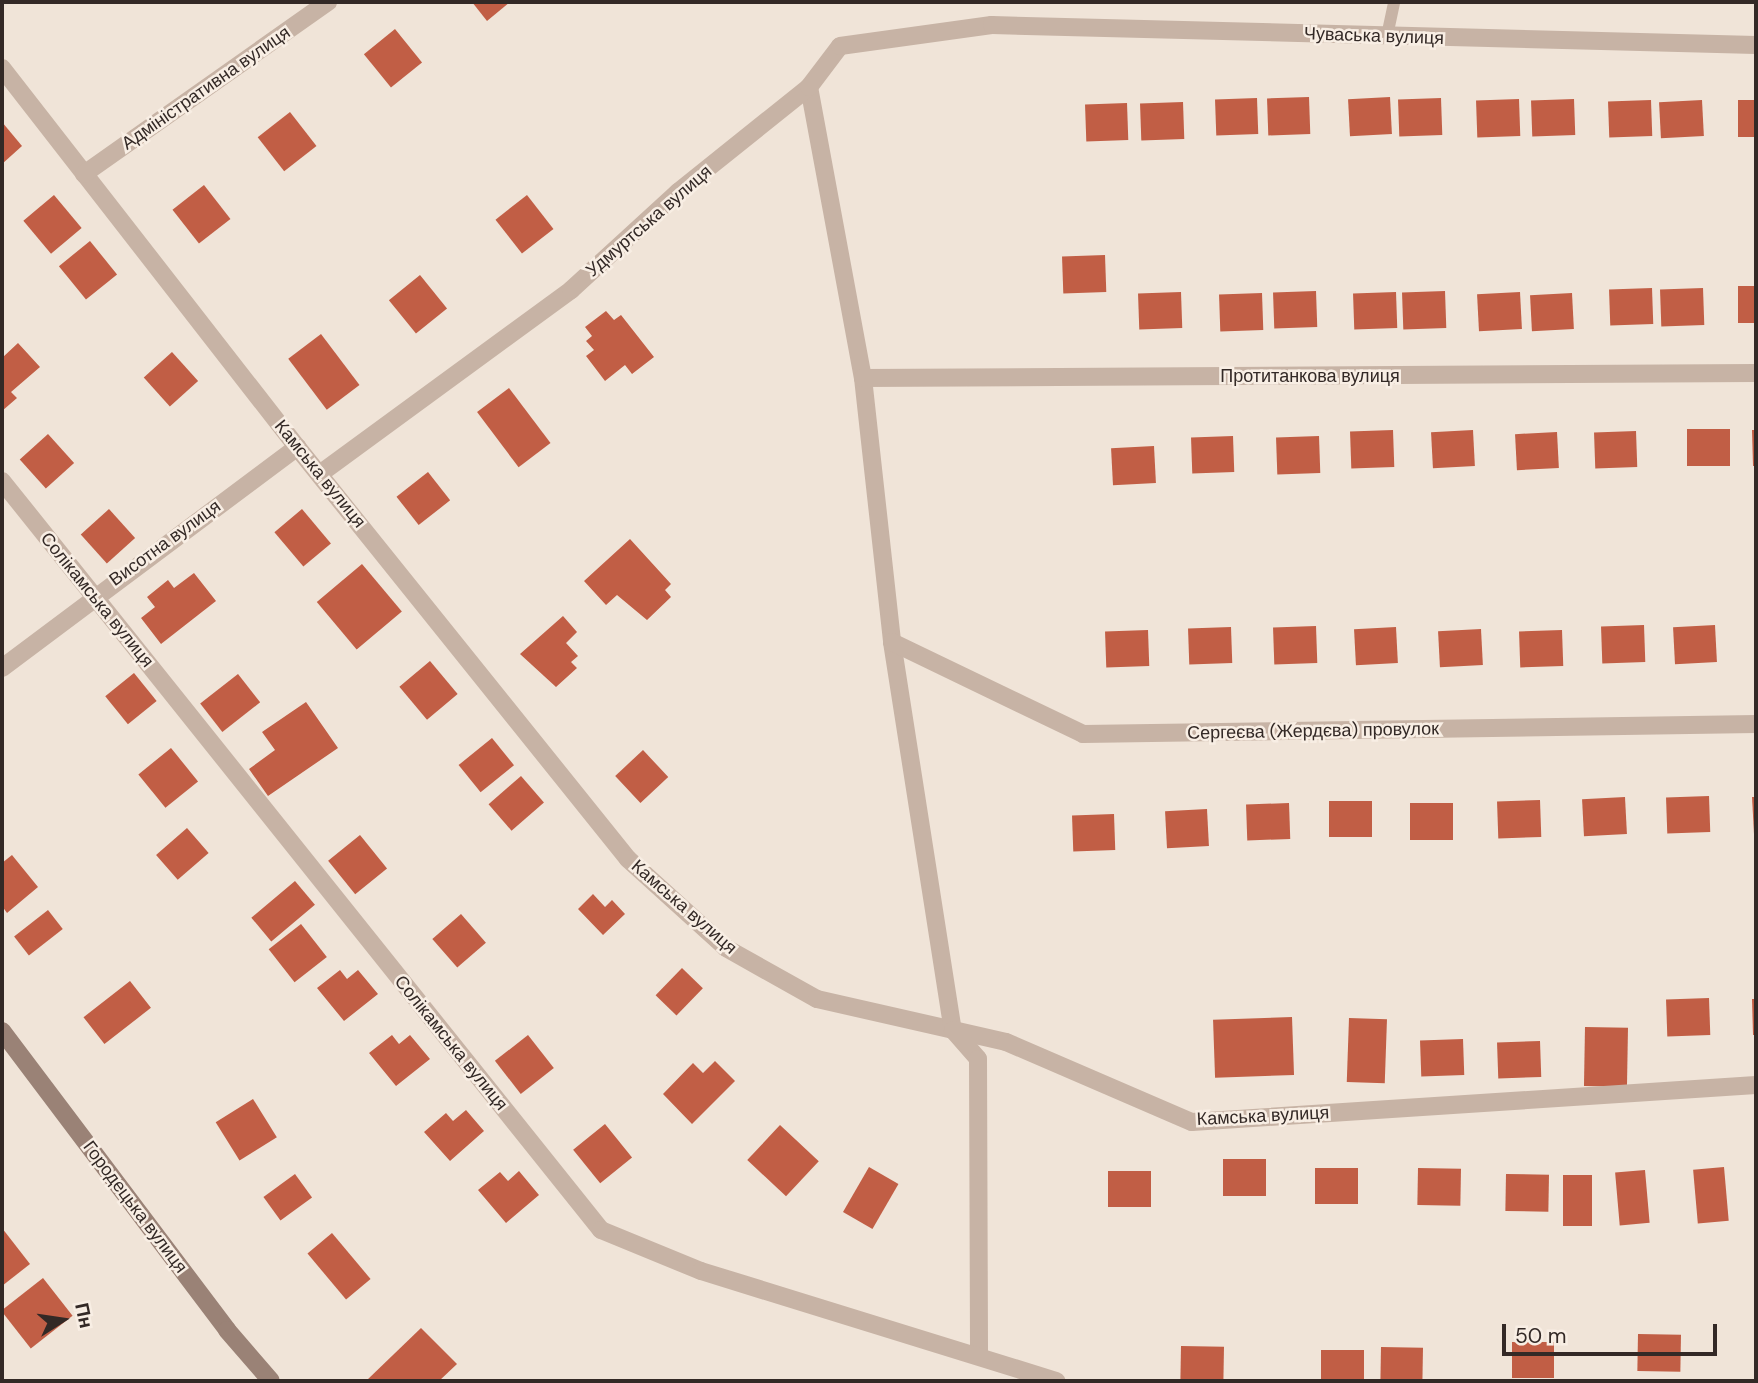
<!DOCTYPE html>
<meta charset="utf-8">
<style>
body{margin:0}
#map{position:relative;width:1758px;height:1383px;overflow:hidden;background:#f0e4d8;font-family:"DM Sans",sans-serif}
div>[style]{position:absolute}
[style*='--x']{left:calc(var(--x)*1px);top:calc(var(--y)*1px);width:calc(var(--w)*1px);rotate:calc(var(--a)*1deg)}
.building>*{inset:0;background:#c15e45;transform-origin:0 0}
.service>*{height:12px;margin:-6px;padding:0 6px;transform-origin:6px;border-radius:6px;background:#c7b3a5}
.minor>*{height:18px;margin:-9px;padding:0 9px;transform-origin:9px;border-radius:9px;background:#c7b3a5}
.secondary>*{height:18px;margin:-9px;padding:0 9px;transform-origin:9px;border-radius:9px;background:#9a8276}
span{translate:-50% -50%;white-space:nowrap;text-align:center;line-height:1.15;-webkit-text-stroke:5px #f8eee4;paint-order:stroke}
.street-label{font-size:18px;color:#332926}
.frame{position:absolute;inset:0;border:4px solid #332926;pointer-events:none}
.north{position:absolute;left:28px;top:1285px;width:70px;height:70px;-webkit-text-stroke:5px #f8eee4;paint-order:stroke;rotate:78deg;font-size:19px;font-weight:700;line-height:28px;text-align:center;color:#332926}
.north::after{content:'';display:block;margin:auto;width:24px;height:32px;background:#332926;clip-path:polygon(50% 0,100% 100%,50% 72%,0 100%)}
.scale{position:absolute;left:1502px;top:1324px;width:215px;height:32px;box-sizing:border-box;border:4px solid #332926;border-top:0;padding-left:9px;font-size:21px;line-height:24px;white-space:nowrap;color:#332926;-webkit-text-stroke:5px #f8eee4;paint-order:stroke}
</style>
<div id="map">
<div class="building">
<div style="clip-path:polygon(472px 2px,510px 2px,487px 21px)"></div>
<div style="left:395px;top:29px;width:43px;height:40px;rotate:51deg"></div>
<div style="left:1309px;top:97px;width:37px;height:42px;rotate:88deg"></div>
<div style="left:1390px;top:97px;width:37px;height:42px;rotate:87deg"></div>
<div style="left:1257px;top:98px;width:36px;height:42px;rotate:88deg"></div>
<div style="left:1441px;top:98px;width:37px;height:43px;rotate:88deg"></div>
<div style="left:1519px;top:99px;width:37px;height:43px;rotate:88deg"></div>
<div style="left:1574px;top:99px;width:36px;height:43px;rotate:88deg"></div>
<div style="left:1651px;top:100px;width:36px;height:43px;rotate:88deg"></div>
<div style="left:1702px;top:100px;width:36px;height:43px;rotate:87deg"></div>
<div style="left:1756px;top:100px;width:37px;height:18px;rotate:90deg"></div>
<div style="left:1183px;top:102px;width:37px;height:43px;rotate:88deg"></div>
<div style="left:1127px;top:103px;width:37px;height:42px;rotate:88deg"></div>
<div style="left:290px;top:112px;width:43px;height:41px;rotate:52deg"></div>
<div style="clip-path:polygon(2px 122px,22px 146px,2px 164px)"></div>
<div style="left:204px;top:185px;width:43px;height:40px;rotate:52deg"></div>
<div style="left:54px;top:195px;width:43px;height:40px;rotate:50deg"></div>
<div style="left:527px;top:195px;width:43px;height:40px;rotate:52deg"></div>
<div style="left:90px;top:241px;width:43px;height:40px;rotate:51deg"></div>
<div style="left:1105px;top:255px;width:37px;height:43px;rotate:88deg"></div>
<div style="left:420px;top:275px;width:43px;height:40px;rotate:51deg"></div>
<div style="left:1756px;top:286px;width:37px;height:18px;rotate:90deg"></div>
<div style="left:1652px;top:288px;width:36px;height:43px;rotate:88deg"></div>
<div style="left:1703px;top:288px;width:37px;height:43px;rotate:88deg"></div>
<div style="left:1316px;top:291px;width:36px;height:43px;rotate:88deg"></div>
<div style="left:1445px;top:291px;width:37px;height:43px;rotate:88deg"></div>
<div style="left:1181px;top:292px;width:36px;height:43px;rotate:88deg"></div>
<div style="left:1396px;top:292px;width:36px;height:43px;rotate:88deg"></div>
<div style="left:1520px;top:292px;width:37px;height:43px;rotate:87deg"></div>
<div style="left:1262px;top:293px;width:37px;height:43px;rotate:88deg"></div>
<div style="left:1572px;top:293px;width:36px;height:42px;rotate:87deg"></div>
<div style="clip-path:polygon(606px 311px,614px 320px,621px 315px,654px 357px,632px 374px,625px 365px,605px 381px,586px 356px,594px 350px,586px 341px,592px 336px,585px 327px)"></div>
<div style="left:321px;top:334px;width:64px;height:41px;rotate:53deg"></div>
<div style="clip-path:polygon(18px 343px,40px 367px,11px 392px,17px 398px,2px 411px,2px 358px)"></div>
<div style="left:172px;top:352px;width:39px;height:38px;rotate:48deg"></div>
<div style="left:509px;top:388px;width:69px;height:40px;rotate:53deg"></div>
<div style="left:1730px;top:429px;width:37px;height:43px;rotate:90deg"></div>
<div style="left:1393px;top:430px;width:37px;height:43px;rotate:88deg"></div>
<div style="left:1473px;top:430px;width:36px;height:42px;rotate:87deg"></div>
<div style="clip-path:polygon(1752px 430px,1756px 430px,1756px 466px,1753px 466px)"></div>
<div style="left:1636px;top:431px;width:36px;height:42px;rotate:88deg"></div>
<div style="left:1557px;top:432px;width:36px;height:42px;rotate:87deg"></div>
<div style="left:48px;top:434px;width:39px;height:38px;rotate:48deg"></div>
<div style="left:1233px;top:436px;width:36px;height:42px;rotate:88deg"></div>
<div style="left:1319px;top:436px;width:37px;height:43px;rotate:88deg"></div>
<div style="left:1154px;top:446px;width:37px;height:43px;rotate:87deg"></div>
<div style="left:428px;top:472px;width:36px;height:40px;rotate:52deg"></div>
<div style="left:109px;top:509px;width:39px;height:38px;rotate:48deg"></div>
<div style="left:302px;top:509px;width:45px;height:36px;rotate:50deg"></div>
<div style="clip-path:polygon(630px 539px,671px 584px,665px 590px,671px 597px,647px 620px,617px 595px,606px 605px,584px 581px)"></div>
<div style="left:362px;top:564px;width:62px;height:59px;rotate:50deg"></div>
<div style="clip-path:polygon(194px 573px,216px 601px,161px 644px,141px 618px,155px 607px,147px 597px,168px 580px,174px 588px)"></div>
<div style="clip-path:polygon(563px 616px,577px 632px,566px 643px,578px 656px,571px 662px,577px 668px,556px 687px,520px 654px)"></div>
<div style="left:1644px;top:625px;width:37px;height:43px;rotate:88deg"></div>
<div style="left:1715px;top:625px;width:37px;height:42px;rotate:87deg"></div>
<div style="left:1316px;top:626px;width:37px;height:43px;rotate:88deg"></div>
<div style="left:1231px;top:627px;width:36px;height:43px;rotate:88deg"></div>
<div style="left:1396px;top:627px;width:36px;height:42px;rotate:87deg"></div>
<div style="left:1481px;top:629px;width:36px;height:43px;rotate:87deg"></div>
<div style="left:1148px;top:630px;width:36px;height:43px;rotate:88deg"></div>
<div style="left:1562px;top:630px;width:36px;height:43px;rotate:88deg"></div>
<div style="left:430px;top:661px;width:43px;height:40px;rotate:50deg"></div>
<div style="left:134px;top:673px;width:36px;height:37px;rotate:51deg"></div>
<div style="left:238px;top:674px;width:36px;height:48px;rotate:52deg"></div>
<div style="clip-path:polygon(306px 702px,338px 748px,268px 796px,249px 769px,275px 750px,262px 732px)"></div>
<div style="left:492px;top:738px;width:35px;height:43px;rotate:51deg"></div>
<div style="left:171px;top:748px;width:43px;height:42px;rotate:51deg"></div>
<div style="left:643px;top:750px;width:37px;height:38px;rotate:47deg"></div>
<div style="left:521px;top:776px;width:35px;height:43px;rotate:49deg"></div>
<div style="left:1709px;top:796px;width:36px;height:43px;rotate:88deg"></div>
<div style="left:1625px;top:797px;width:37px;height:43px;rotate:87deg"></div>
<div style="clip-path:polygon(1752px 797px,1756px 797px,1756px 834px,1754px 834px)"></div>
<div style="left:1540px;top:800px;width:37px;height:43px;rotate:88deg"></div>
<div style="left:1372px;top:801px;width:36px;height:43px;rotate:90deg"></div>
<div style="left:1289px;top:803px;width:36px;height:43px;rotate:88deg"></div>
<div style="left:1453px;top:803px;width:37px;height:43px;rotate:90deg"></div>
<div style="left:1207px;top:809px;width:37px;height:42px;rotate:87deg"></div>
<div style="left:1114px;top:814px;width:36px;height:42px;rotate:88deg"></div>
<div style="left:187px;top:828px;width:33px;height:41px;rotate:49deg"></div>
<div style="left:360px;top:835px;width:43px;height:41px;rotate:51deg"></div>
<div style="clip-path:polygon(12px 855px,38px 887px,7px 913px,2px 906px,2px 863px)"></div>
<div style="left:295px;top:881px;width:31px;height:57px;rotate:50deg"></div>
<div style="clip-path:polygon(593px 894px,605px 907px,612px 900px,625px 914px,603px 935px,578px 909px)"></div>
<div style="left:48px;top:910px;width:24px;height:43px;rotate:52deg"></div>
<div style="left:461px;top:914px;width:38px;height:38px;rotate:49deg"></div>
<div style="left:301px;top:924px;width:42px;height:41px;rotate:52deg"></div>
<div style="left:682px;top:968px;width:29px;height:38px;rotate:44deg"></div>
<div style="clip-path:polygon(340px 970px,347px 979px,358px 970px,378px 994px,344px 1021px,317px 988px)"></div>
<div style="left:130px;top:981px;width:34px;height:59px;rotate:52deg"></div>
<div style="left:1709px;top:998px;width:37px;height:43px;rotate:88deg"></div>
<div style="clip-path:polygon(1752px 999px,1756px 999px,1756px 1035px,1753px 1035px)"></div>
<div style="left:1292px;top:1017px;width:58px;height:79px;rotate:88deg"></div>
<div style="left:1349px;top:1018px;width:38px;height:64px;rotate:2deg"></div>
<div style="left:1585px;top:1027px;width:43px;height:59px;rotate:1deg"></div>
<div style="clip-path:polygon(392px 1035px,399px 1044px,410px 1035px,430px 1059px,396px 1086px,369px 1053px)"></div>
<div style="left:528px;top:1035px;width:42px;height:42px;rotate:52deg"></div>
<div style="left:1463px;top:1039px;width:36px;height:43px;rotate:88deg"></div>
<div style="left:1540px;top:1041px;width:36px;height:43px;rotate:88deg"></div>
<div style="clip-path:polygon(715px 1061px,735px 1081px,692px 1124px,663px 1094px,693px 1063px,703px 1073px)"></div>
<div style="left:253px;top:1099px;width:45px;height:44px;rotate:58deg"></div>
<div style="clip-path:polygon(466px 1110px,484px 1131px,450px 1161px,424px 1132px,446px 1113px,453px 1121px)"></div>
<div style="left:605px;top:1124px;width:43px;height:41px;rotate:51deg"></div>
<div style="left:780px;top:1125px;width:53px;height:48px;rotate:43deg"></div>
<div style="left:1223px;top:1159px;width:43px;height:37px"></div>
<div style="left:869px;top:1167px;width:34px;height:52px;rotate:30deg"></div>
<div style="left:1724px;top:1167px;width:54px;height:31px;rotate:85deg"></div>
<div style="left:1315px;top:1168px;width:43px;height:36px"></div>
<div style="left:1418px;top:1168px;width:43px;height:37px;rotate:1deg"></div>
<div style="left:1645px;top:1170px;width:53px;height:30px;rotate:85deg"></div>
<div style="clip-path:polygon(519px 1171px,539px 1195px,506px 1223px,478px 1190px,500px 1172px,508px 1181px)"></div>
<div style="left:1108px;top:1171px;width:43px;height:36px"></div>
<div style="left:295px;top:1174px;width:29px;height:39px;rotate:54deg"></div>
<div style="left:1506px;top:1174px;width:43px;height:37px;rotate:1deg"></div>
<div style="left:1563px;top:1175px;width:29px;height:51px"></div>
<div style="clip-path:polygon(2px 1228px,30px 1264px,2px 1286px)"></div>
<div style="left:332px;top:1233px;width:60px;height:32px;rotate:50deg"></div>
<div style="left:43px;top:1278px;width:48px;height:53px;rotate:52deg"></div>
<div style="clip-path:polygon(421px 1328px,457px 1364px,439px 1381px,366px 1381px)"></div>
<div style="left:1638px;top:1334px;width:43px;height:37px;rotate:1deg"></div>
<div style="left:1512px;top:1342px;width:42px;height:36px"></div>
<div style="left:1181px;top:1346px;width:43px;height:35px;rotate:1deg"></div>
<div style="left:1381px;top:1347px;width:42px;height:34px;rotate:1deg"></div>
<div style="left:1321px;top:1350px;width:43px;height:31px"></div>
</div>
<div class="service">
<div style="--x:1387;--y:36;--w:35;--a:-78"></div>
</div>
<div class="minor">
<div style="--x:2;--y:68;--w:480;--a:52.1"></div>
<div style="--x:297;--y:447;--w:528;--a:51.22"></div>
<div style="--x:628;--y:859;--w:132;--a:42.2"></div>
<div style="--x:726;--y:948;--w:104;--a:29.3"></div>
<div style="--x:817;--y:999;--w:194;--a:12.8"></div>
<div style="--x:1006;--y:1042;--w:202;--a:23.3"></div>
<div style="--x:1192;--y:1122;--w:565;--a:-3.75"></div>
<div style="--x:809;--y:87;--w:296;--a:79.5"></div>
<div style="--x:863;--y:378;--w:266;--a:83.7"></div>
<div style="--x:892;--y:642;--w:393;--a:81.1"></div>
<div style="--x:953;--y:1030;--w:38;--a:49"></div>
<div style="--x:978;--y:1059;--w:297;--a:89.8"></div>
<div style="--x:84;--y:174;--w:299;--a:-35.2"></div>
<div style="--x:863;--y:378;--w:893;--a:-0.32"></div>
<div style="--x:321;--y:473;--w:310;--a:-36.2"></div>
<div style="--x:571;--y:290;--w:145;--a:-42.5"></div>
<div style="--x:678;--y:192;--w:168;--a:-38.7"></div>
<div style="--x:809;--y:87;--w:51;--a:-52.9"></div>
<div style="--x:840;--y:46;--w:153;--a:-7.9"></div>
<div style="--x:992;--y:25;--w:764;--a:1.5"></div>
<div style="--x:2;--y:481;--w:959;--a:51.35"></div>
<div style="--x:601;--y:1230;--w:108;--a:22.3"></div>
<div style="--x:701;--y:1271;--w:372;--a:17.2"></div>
<div style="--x:892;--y:642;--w:212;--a:25.7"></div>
<div style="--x:1083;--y:734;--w:673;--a:-0.85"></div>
<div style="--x:2;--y:668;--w:369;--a:-36.8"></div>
</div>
<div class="secondary">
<div style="--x:2;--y:1031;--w:374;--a:53"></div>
<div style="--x:227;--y:1330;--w:67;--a:49.2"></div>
</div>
<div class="street-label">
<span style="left:1374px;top:36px;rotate:2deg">Чуваська вулиця</span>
<span style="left:206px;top:88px;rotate:-35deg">Адміністративна вулиця</span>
<span style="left:649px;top:221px;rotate:-41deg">Удмуртська вулиця</span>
<span style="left:1310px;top:376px">Протитанкова вулиця</span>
<span style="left:320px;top:474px;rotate:51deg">Камська вулиця</span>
<span style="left:165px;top:543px;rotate:-36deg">Висотна вулиця</span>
<span style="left:97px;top:600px;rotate:51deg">Солікамська вулиця</span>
<span style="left:1313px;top:731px;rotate:-1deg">Сергеєва (Жердєва) провулок</span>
<span style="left:684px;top:907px;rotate:41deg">Камська вулиця</span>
<span style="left:451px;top:1043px;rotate:51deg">Солікамська вулиця</span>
<span style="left:1263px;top:1116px;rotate:-3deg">Камська вулиця</span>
<span style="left:135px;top:1207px;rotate:53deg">Городецька вулиця</span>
</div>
<div class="frame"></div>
<div class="north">Пн</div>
<div class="scale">50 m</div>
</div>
